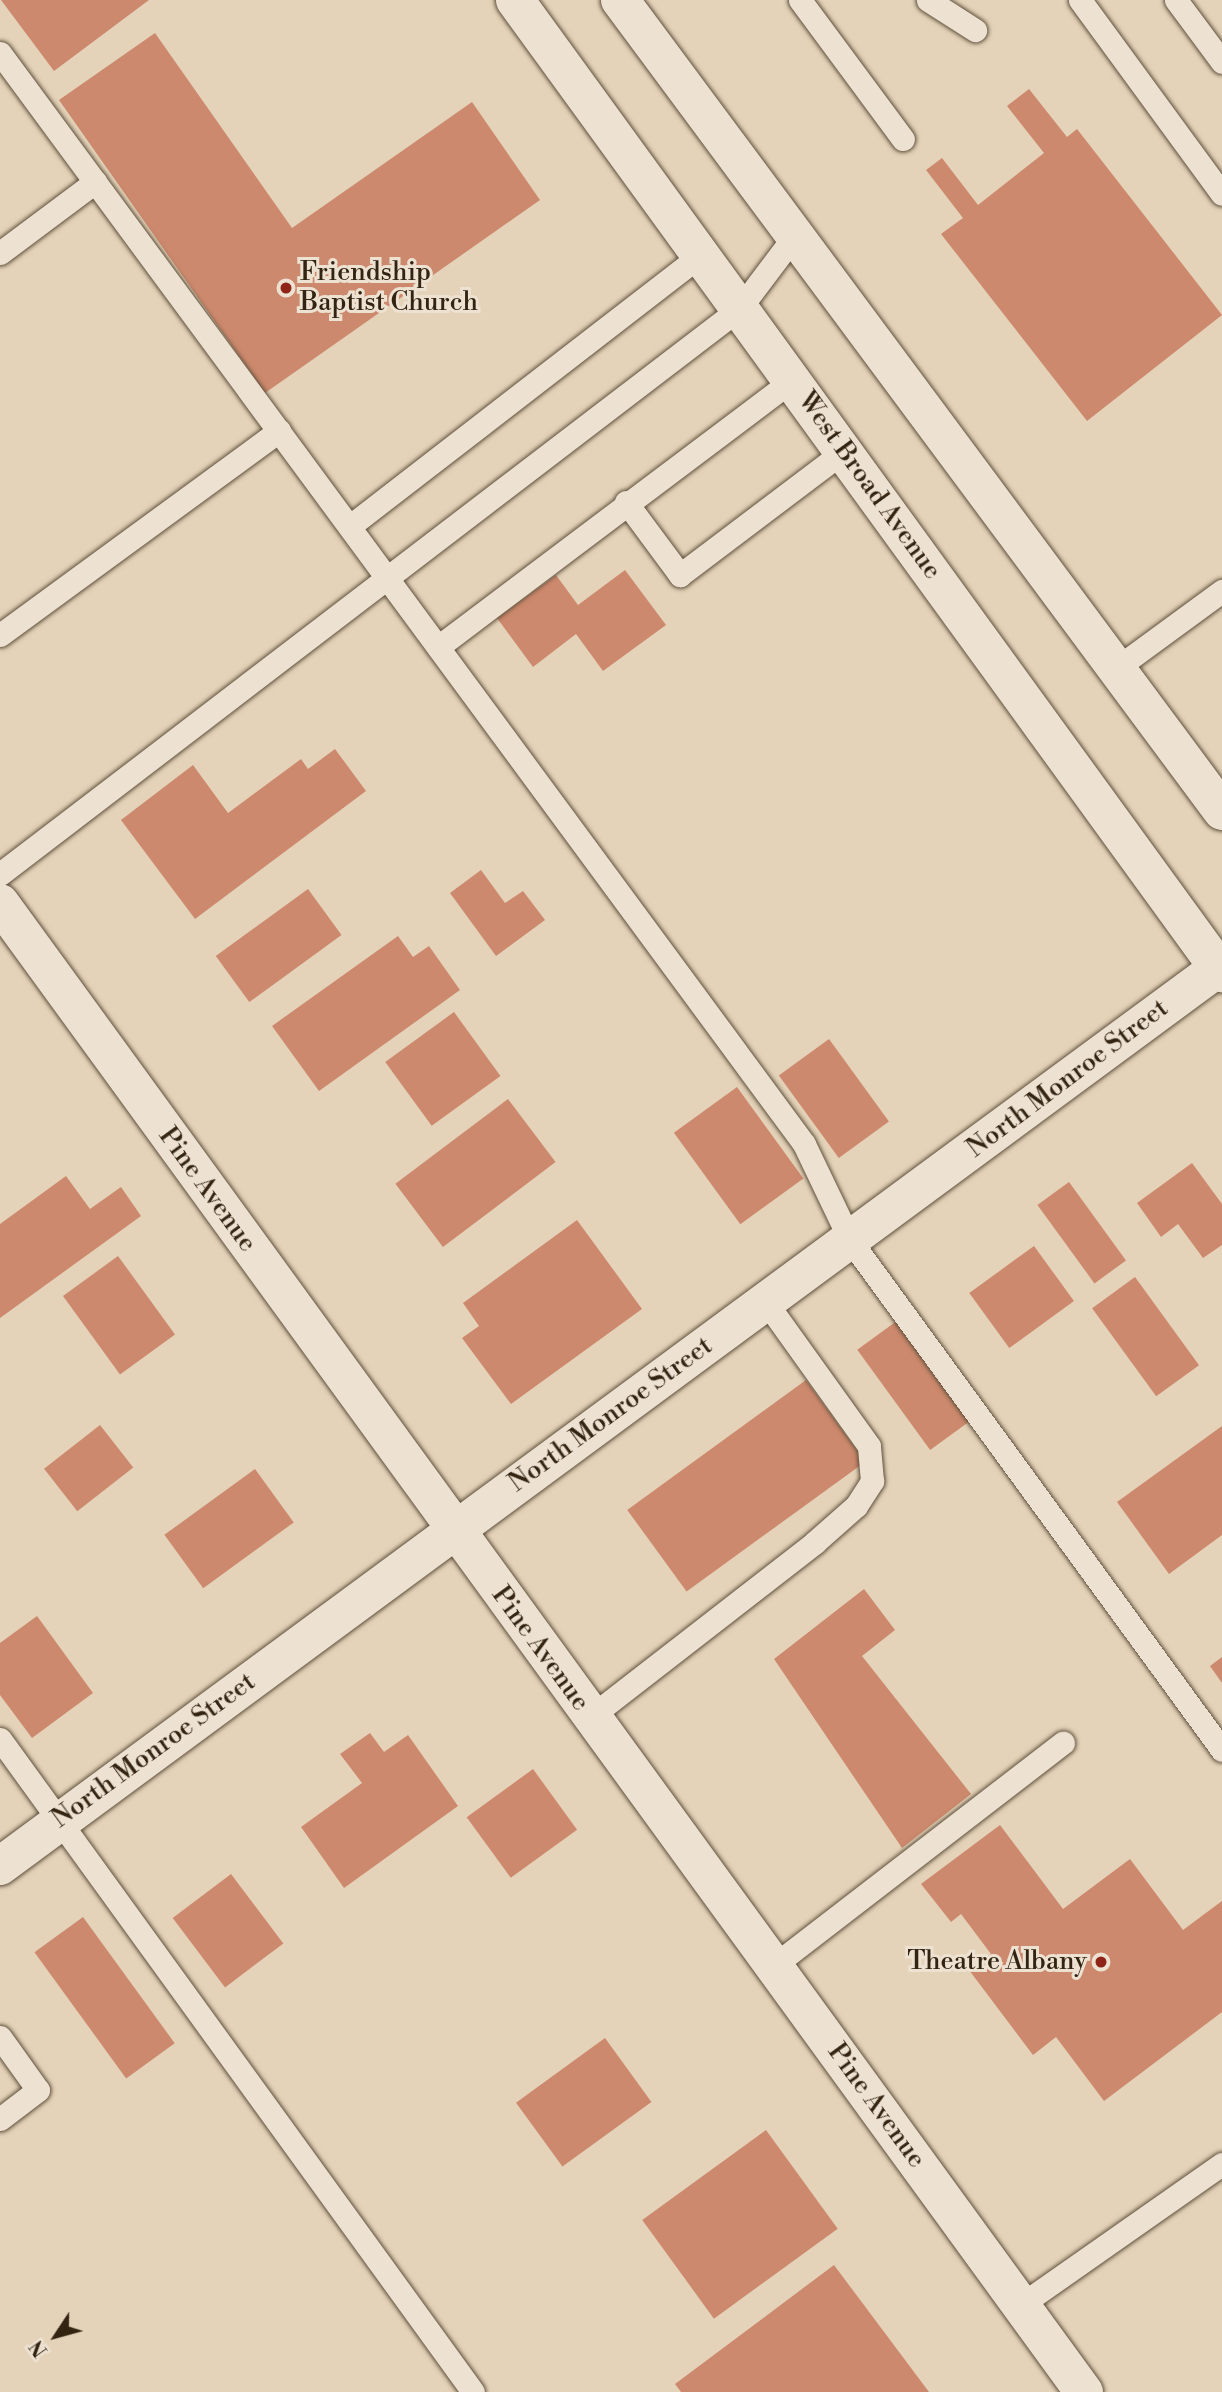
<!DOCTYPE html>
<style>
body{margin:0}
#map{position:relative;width:1222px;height:2392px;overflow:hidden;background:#e4d3b9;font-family:"Libre Bodoni",serif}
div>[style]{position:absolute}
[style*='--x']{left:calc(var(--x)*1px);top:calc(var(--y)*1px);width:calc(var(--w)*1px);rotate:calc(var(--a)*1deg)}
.building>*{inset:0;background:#cd896d;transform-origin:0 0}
.roads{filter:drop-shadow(0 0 2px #5f503b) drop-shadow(0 0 2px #5f503b)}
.service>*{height:23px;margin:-11.5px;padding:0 11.5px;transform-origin:11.5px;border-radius:11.5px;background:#ede2d2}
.secondary>*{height:38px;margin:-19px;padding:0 19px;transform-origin:19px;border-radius:19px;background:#ede2d2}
.dots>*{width:19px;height:19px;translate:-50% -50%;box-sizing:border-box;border:4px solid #ede2d2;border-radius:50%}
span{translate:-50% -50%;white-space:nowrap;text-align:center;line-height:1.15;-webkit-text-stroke:6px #ede2d2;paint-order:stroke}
.poi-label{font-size:26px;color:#332411}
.left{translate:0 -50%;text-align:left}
.right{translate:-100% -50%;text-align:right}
.street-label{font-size:26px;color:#332411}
.north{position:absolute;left:21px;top:2301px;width:70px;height:70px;-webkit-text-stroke:5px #ede2d2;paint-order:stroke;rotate:234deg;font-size:19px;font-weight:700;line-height:28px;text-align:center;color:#332411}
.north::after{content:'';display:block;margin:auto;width:24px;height:32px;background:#332411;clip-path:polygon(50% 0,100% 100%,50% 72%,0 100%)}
</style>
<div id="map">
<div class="building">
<div style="clip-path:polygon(1px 0,149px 0,54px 71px)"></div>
<div style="clip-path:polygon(155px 33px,292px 228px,472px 102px,540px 200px,265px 393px,59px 100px)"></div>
<div style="clip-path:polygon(1029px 89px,1067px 137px,1077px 129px,1222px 315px,1087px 421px,941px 234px,963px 218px,926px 170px,942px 158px,978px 205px,1044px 153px,1007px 106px)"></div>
<div style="clip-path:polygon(625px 570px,666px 625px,603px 671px,576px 634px,533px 667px,497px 618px,556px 575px,578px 605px)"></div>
<div style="clip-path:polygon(335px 749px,366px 791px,195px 919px,121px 820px,193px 765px,228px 813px,301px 759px,308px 769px)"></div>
<div style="clip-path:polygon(481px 870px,505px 903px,523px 891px,545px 920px,496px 956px,450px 893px)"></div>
<div style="left:308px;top:889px;width:57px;height:114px;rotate:54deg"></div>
<div style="clip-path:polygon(398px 936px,413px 957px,429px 946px,460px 990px,319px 1091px,272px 1026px)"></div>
<div style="left:454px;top:1012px;width:79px;height:85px;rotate:54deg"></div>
<div style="left:829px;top:1039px;width:102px;height:62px;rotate:54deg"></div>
<div style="left:737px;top:1087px;width:113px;height:78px;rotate:54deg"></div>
<div style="left:508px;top:1099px;width:79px;height:141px;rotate:53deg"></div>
<div style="clip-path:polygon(1192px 1163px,1222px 1204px,1222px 1245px,1203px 1258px,1178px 1224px,1161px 1237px,1137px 1203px)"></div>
<div style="clip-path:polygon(66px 1176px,90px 1209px,121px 1187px,141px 1216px,0 1318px,0 1224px)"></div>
<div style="left:1069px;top:1182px;width:97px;height:39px;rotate:54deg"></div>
<div style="clip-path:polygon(577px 1220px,642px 1309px,511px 1404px,462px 1338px,479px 1326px,463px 1303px)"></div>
<div style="left:1034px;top:1246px;width:68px;height:80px;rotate:54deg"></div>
<div style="left:118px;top:1256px;width:97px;height:68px;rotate:54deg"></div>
<div style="left:1135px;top:1277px;width:109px;height:53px;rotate:54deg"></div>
<div style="left:905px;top:1315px;width:124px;height:59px;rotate:54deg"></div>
<div style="left:806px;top:1380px;width:101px;height:221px;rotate:54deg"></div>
<div style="left:100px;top:1425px;width:54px;height:71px;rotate:52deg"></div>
<div style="clip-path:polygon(1222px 1426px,1222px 1535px,1169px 1574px,1117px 1502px)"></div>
<div style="left:255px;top:1469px;width:66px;height:112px;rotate:54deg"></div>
<div style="clip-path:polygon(864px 1589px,895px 1630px,862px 1656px,971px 1794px,902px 1848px,774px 1659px)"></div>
<div style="clip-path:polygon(37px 1616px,93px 1693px,32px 1738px,0 1695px,0 1643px)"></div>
<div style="clip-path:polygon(1222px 1657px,1222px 1683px,1210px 1666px)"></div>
<div style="clip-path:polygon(370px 1733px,384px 1752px,408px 1735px,458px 1806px,344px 1888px,301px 1827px,362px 1783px,340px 1754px)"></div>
<div style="left:533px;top:1769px;width:75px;height:82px;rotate:54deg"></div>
<div style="clip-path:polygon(1000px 1825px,1063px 1909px,1130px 1859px,1183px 1930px,1222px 1901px,1222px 2012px,1104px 2101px,1056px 2037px,1033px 2055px,969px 1970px,991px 1954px,961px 1914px,951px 1922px,921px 1884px)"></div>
<div style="left:231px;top:1874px;width:87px;height:73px;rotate:53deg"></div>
<div style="left:83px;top:1917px;width:156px;height:60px;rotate:54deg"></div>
<div style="left:605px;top:2038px;width:79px;height:110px;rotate:54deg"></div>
<div style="left:766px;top:2130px;width:122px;height:153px;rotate:54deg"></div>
<div style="clip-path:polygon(834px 2265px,929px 2392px,681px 2392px,675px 2384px)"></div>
</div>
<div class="roads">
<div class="service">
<div style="--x:800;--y:0;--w:173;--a:53.5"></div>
<div style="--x:928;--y:0;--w:56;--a:32.6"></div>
<div style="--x:1080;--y:0;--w:240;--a:53.8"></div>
<div style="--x:1176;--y:0;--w:77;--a:53.4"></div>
<div style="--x:0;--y:53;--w:1355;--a:53.61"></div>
<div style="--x:804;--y:1144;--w:106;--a:64.4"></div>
<div style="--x:850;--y:1240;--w:631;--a:53.89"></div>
<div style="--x:0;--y:253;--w:119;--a:-36.8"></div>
<div style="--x:626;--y:502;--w:91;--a:53.5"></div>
<div style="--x:680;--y:575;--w:206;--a:-37.1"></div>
<div style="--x:350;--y:526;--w:443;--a:-37.7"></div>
<div style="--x:0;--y:635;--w:346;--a:-36.2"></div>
<div style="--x:438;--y:647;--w:443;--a:-37"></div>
<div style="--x:1118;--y:667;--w:129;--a:-36.2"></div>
<div style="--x:0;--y:874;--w:932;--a:-37.41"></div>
<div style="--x:740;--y:308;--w:91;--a:-53"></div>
<div style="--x:590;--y:1717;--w:284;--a:-37.8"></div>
<div style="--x:814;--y:1543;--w:56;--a:-41.4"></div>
<div style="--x:856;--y:1506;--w:30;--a:-57"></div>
<div style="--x:872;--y:1481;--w:35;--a:-95"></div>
<div style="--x:869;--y:1446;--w:177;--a:-125.6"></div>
<div style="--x:0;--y:1739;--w:806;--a:54.08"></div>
<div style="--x:773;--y:1966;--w:366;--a:-37.6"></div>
<div style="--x:0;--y:2037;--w:65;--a:54.4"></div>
<div style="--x:38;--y:2090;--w:48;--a:142.7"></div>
<div style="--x:1022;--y:2304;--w:244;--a:-35"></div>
</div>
<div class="secondary">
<div style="--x:515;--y:0;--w:1203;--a:54"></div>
<div style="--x:620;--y:0;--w:1010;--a:53.41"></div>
<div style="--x:0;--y:903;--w:1842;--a:53.95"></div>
<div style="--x:0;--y:1866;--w:1518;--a:-36.4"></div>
</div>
</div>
<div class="dots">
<div style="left:286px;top:288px;background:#8f2418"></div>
<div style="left:1101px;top:1962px;background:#8f2418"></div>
</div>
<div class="poi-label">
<span class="left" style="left:300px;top:288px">Friendship<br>Baptist Church</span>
<span class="right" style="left:1087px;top:1962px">Theatre Albany</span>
</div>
<div class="street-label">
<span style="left:869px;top:486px;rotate:54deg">West Broad Avenue</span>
<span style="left:1068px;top:1079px;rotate:-37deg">North Monroe Street</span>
<span style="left:207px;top:1190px;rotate:54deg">Pine Avenue</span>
<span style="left:611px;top:1415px;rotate:-36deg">North Monroe Street</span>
<span style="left:540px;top:1649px;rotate:54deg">Pine Avenue</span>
<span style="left:154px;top:1751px;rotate:-36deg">North Monroe Street</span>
<span style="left:876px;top:2106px;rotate:54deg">Pine Avenue</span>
</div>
<div class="north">N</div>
</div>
